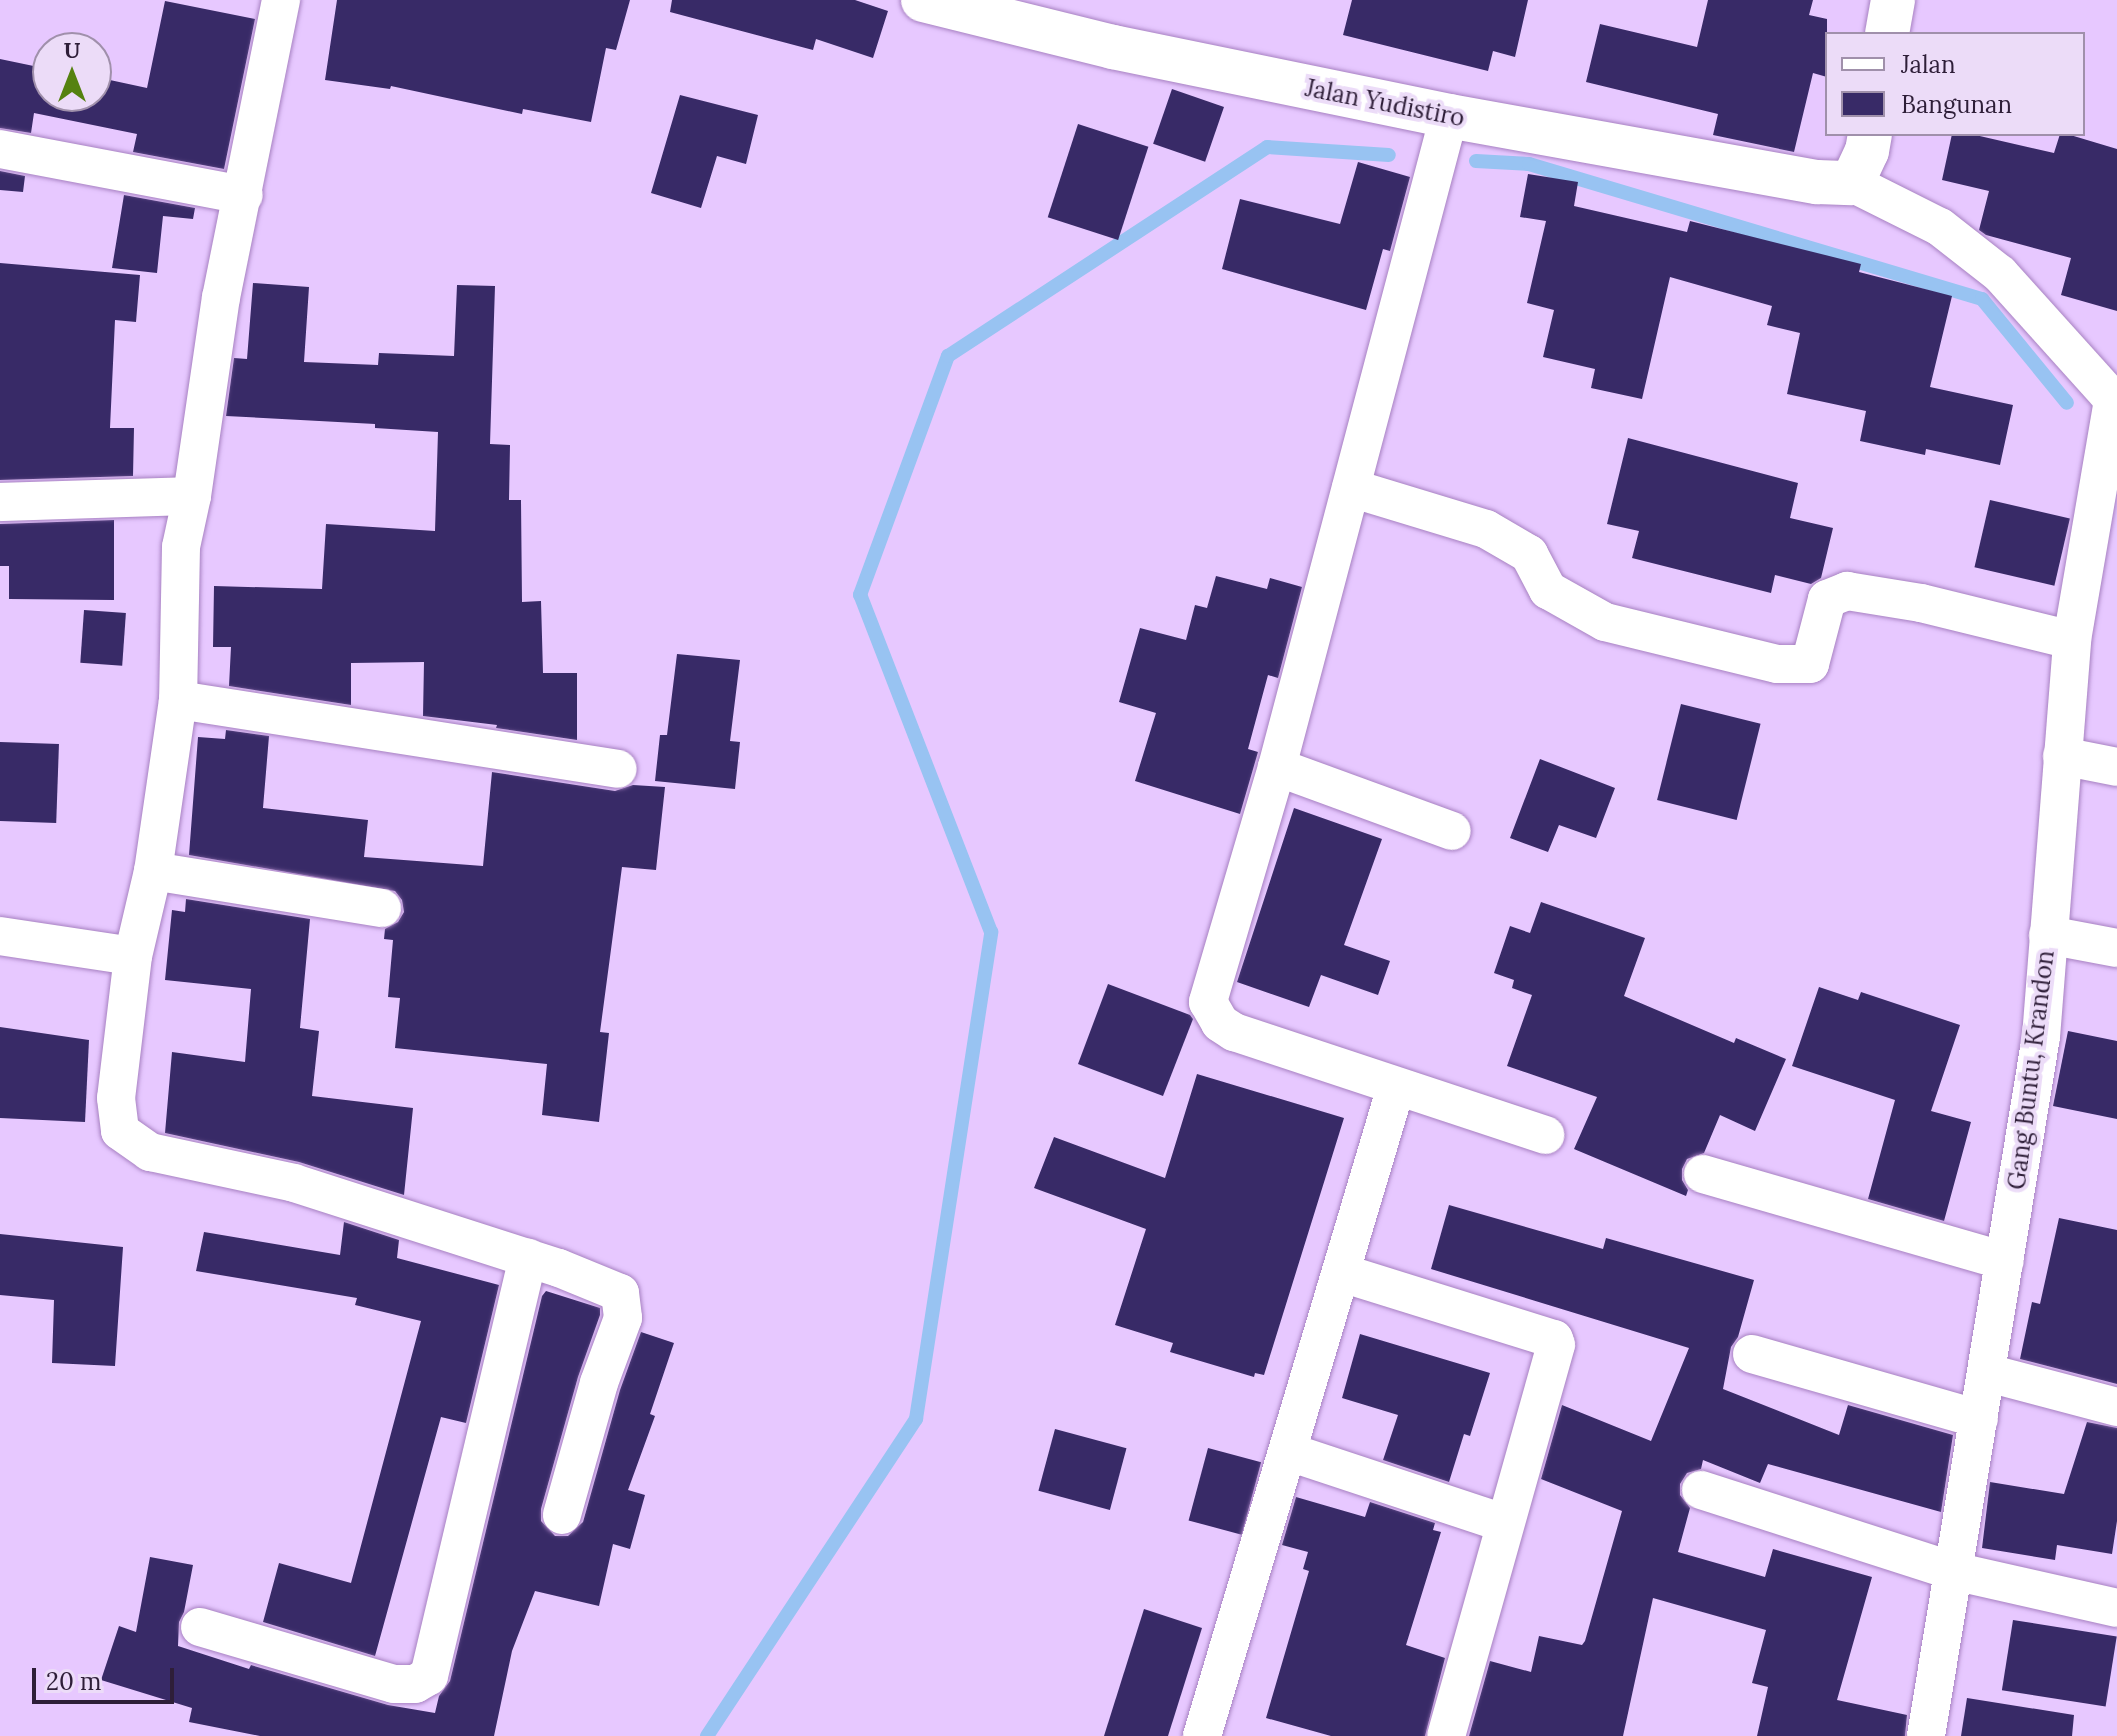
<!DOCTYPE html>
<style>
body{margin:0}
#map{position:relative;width:2117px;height:1736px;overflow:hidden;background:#e7c8ff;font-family:Lora,serif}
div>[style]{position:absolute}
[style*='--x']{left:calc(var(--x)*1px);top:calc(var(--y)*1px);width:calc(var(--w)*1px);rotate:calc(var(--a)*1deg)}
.stream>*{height:14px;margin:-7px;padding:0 7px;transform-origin:7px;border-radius:7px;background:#98c3f2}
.building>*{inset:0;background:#382a67;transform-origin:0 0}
.roads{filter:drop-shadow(0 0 2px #a781c2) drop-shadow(0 0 2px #a781c2)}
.minor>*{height:38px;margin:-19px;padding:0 19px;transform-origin:19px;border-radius:19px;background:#fff}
.tertiary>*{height:44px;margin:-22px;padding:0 22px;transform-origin:22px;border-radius:22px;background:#fff}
span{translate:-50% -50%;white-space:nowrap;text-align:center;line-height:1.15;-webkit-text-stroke:8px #ecdcf8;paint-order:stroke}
.street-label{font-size:24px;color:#2e1e38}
.legend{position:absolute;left:1825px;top:32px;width:260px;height:104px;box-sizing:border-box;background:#ecdcf8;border:2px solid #a090ab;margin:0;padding:10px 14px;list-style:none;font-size:24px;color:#2e1e38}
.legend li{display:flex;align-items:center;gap:16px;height:40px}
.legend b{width:40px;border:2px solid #a090ab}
.north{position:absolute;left:32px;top:32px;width:80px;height:80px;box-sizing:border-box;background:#ecdcf8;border:2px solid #a090ab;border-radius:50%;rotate:0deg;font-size:22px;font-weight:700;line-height:32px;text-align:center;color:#2e1e38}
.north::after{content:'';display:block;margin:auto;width:28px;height:36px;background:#558210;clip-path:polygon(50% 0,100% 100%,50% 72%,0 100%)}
.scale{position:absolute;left:32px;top:1668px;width:142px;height:36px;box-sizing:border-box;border:4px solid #2e1e38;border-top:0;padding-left:10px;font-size:24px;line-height:28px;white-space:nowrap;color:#2e1e38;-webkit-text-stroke:6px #ecdcf8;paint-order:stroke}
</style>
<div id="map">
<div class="stream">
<div style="--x:1476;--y:161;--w:53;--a:3.2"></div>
<div style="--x:1529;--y:164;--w:473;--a:16.6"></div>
<div style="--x:1982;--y:299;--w:134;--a:50.7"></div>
<div style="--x:707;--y:1736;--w:380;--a:-56.6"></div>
<div style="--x:916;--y:1419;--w:493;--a:-81.2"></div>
<div style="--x:991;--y:932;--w:362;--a:-111.2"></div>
<div style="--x:860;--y:595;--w:255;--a:-69.8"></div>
<div style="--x:948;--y:356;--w:381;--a:-33.2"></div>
<div style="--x:1267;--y:147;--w:122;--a:3.8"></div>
</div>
<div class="building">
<div style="clip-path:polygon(337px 0,630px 0,616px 50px,606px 48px,591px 122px,523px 109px,522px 114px,391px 86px,390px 89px,325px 80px)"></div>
<div style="clip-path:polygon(672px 0,855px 0,888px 11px,873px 58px,816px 39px,813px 50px,670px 12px)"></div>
<div style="clip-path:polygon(1352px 0,1528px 0,1515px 57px,1493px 51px,1488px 71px,1343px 35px)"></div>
<div style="clip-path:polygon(1708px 0,1813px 0,1809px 15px,1827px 19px,1827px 77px,1813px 73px,1794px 152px,1713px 135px,1718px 114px,1586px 82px,1600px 24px,1697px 47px)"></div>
<div style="clip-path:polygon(165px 1px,255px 19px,224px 169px,133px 152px,137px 134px,34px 113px,31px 133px,0 128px,0 59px,48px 69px,48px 96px,96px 96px,96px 77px,147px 88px)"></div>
<div style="left:1172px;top:89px;width:55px;height:58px;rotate:19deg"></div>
<div style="clip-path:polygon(680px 95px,758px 115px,746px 164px,717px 156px,701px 208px,651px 193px)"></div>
<div style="left:1078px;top:124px;width:74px;height:98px;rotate:18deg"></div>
<div style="clip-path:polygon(1952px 134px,1971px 134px,2054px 153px,2060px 134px,2067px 134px,2117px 149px,2117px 311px,2061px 295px,2071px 258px,1986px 235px,1979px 230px,1989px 191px,1942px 180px)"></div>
<div style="clip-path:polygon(1358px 162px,1410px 177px,1390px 251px,1383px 249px,1366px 310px,1222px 269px,1240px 199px,1340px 224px)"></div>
<div style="clip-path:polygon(0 171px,25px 176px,23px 192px,0 190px)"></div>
<div style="clip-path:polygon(1528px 174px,1578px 182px,1574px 206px,1687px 232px,1690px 221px,1861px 264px,1859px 272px,1952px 296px,1930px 387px,2013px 405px,2000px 465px,1926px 449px,1925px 455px,1860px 441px,1866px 411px,1787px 394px,1800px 333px,1767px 325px,1772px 306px,1670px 277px,1642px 399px,1591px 388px,1595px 369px,1543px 357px,1554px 310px,1527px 303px,1546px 221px,1520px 217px)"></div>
<div style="clip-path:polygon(124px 195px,195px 208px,193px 219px,163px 216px,157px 273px,112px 268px)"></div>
<div style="clip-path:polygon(0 263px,140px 275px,136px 322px,115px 320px,110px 428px,134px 428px,133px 476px,0 480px)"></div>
<div style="clip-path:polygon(253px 283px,309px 287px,304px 362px,378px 365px,379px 353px,454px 356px,457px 285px,495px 286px,490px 444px,510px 445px,509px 500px,521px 500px,522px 602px,541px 601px,543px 673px,577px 673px,577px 740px,496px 728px,497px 725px,423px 716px,424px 662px,351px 663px,351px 705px,229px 686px,231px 647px,213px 647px,214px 586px,322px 589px,326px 524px,435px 531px,438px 432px,375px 428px,375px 424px,226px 416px,234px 358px,247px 359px)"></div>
<div style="clip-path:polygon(1628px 438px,1798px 483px,1790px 518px,1833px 528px,1821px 578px,1811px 584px,1775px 575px,1771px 593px,1632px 558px,1639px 531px,1607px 524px)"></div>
<div style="left:1990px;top:500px;width:82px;height:69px;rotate:13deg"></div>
<div style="clip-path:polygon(114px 520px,114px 600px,9px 599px,9px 566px,0 566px,0 524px)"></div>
<div style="clip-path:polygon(1216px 576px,1267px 589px,1270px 578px,1302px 587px,1278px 678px,1268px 675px,1248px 749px,1258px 752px,1240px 814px,1135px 781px,1156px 713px,1119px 702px,1140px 628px,1186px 640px,1195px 605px,1207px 608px)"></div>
<div style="left:84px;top:610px;width:42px;height:53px;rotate:4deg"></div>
<div style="clip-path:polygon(677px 654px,740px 660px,730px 741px,740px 742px,735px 789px,655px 781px,660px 735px,667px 735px)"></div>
<div style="left:1681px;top:704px;width:82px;height:99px;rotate:14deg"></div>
<div style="clip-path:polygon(226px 730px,269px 736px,263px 808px,368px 820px,364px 857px,483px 866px,492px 772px,615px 791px,633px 785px,665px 787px,656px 870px,622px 867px,600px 1032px,609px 1033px,599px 1122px,542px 1115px,547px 1064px,395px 1048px,400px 998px,388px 997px,393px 940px,384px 939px,385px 929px,398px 922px,404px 912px,402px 900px,395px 891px,189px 855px,198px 737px,225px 739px)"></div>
<div style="left:0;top:742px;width:59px;height:79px;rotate:2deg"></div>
<div style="clip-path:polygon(1540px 759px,1615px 788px,1596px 838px,1559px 825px,1548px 852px,1510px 838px)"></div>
<div style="clip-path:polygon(1294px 808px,1382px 839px,1344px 945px,1390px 961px,1378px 995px,1321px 975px,1309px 1007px,1237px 982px)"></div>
<div style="clip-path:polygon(186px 899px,310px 919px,300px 1028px,319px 1031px,312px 1096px,413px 1108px,404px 1195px,299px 1162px,165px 1133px,172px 1052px,245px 1062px,251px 989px,165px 980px,172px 910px,185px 912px)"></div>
<div style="clip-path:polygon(1541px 902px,1645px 938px,1624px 996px,1734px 1043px,1736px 1038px,1786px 1059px,1755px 1131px,1720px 1115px,1704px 1153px,1687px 1159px,1682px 1169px,1682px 1180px,1688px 1190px,1686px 1196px,1574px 1149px,1597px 1097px,1507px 1066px,1532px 995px,1512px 988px,1514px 980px,1494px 973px,1510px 926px,1530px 933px)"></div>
<div style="clip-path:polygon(1108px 984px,1190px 1015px,1193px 1019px,1163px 1096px,1078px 1064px)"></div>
<div style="clip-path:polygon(1819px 987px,1858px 1000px,1861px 992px,1960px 1025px,1931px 1111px,1971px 1122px,1944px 1221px,1868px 1199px,1895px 1100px,1792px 1066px)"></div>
<div style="clip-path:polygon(0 1027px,89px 1040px,85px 1122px,0 1118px)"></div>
<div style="clip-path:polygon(2068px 1031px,2117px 1041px,2117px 1119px,2053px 1106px)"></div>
<div style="clip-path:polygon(1197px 1074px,1344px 1118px,1264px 1375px,1255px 1373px,1254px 1377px,1170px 1352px,1173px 1343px,1115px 1325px,1146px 1229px,1034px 1188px,1054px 1137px,1165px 1178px)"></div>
<div style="clip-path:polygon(1449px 1205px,1603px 1249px,1606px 1238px,1754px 1280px,1738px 1337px,1731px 1347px,1723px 1389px,1839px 1435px,1848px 1405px,1953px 1435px,1941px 1512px,1768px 1464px,1760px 1483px,1703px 1460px,1701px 1469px,1687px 1473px,1680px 1484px,1680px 1495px,1690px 1508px,1678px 1552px,1765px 1577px,1773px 1549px,1872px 1577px,1837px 1700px,1907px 1715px,1905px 1736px,1757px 1736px,1768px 1687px,1752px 1683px,1766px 1630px,1653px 1598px,1623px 1736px,1469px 1736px,1490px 1661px,1531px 1672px,1539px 1636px,1582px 1645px,1585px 1641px,1622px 1511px,1541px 1479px,1562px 1405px,1651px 1441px,1689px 1348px,1431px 1269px)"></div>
<div style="clip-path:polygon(2059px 1218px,2117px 1230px,2117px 1384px,2020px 1359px,2032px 1302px,2040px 1304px)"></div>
<div style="clip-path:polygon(344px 1222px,399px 1240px,397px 1258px,499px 1285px,466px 1423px,441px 1417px,375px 1656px,263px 1622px,279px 1563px,351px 1583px,421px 1321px,355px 1305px,357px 1298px,196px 1271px,204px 1232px,340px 1255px)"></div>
<div style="clip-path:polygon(0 1234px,123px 1247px,115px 1366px,52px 1363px,54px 1300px,0 1295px)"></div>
<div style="clip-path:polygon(546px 1291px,600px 1308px,600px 1315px,578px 1377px,541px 1509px,541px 1521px,555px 1536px,568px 1536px,583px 1522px,620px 1390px,641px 1332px,674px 1343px,650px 1414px,655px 1416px,628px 1490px,645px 1495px,630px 1549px,613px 1544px,599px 1606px,535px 1591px,512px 1651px,494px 1736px,260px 1736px,189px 1722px,192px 1708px,101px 1680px,119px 1626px,136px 1632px,150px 1557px,193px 1565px,184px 1612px,179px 1622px,178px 1646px,249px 1669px,251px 1665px,388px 1705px,435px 1713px,439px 1696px,450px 1681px,542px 1296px)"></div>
<div style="clip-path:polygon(1360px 1334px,1490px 1373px,1470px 1436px,1464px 1434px,1449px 1482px,1383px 1460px,1398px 1415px,1342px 1398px)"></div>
<div style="clip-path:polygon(2087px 1422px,2117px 1428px,2117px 1521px,2112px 1554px,2057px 1545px,2055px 1560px,1982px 1548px,1990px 1482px,2064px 1494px)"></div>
<div style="left:1055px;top:1429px;width:74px;height:64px;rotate:15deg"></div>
<div style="left:1208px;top:1448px;width:55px;height:75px;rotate:15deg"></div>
<div style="clip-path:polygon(1296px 1497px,1365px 1517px,1370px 1502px,1435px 1523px,1433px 1530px,1441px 1532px,1406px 1645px,1445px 1658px,1425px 1736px,1331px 1736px,1266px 1718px,1309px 1571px,1303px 1569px,1308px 1552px,1282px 1545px)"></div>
<div style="clip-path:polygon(1144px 1609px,1202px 1628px,1168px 1736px,1104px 1736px)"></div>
<div style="left:2013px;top:1620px;width:105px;height:71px;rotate:9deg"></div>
<div style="clip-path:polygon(1967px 1698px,2074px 1715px,2072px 1736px,1961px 1736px)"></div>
</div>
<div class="roads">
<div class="minor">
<div style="--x:281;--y:0;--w:303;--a:101.4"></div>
<div style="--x:221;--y:297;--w:201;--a:98.3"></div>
<div style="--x:192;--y:496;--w:52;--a:102.2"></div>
<div style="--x:181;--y:547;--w:153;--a:91.1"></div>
<div style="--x:178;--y:700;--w:173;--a:98.3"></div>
<div style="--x:153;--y:871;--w:87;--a:103.2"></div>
<div style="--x:133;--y:956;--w:143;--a:96.8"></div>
<div style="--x:116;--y:1098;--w:33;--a:83"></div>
<div style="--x:120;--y:1131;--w:37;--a:35"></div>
<div style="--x:150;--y:1152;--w:147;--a:12.1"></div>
<div style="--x:294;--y:1183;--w:278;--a:17.8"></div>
<div style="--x:559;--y:1268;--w:66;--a:22.3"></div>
<div style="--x:620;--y:1293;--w:25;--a:83"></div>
<div style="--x:623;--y:1318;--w:69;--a:110.3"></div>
<div style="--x:599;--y:1383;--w:137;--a:105.7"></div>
<div style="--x:1449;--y:116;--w:673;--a:104.8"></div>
<div style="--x:1277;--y:767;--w:245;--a:106.4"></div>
<div style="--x:1208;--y:1002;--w:24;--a:60"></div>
<div style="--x:1220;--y:1023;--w:17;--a:33"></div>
<div style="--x:1234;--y:1032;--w:328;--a:18.3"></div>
<div style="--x:0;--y:149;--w:248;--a:10.7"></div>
<div style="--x:1852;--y:183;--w:98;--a:26.6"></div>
<div style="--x:1940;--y:227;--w:76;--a:38.1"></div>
<div style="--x:2000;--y:274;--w:175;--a:48"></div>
<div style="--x:1351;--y:488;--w:141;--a:16.9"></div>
<div style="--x:1486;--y:529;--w:50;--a:30.2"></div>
<div style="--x:1529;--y:554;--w:41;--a:62.2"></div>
<div style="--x:1548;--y:590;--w:65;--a:29.3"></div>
<div style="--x:1605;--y:622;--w:177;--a:13.7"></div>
<div style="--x:1777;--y:664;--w:33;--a:0"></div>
<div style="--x:1810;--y:664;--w:67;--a:-75.3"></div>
<div style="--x:1827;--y:599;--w:22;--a:-22"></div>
<div style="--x:1847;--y:591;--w:75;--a:9.2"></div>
<div style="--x:1921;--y:603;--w:155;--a:13.8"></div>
<div style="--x:0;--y:502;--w:192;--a:-1.8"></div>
<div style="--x:178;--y:700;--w:445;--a:8.9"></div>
<div style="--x:2062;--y:756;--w:56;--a:11.3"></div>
<div style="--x:1277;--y:767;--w:186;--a:20.1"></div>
<div style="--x:153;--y:871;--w:232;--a:9.2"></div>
<div style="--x:2048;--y:935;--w:70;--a:10.7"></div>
<div style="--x:0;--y:936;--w:134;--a:8.6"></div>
<div style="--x:1703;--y:1174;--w:314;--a:16.1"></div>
<div style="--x:1342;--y:1273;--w:222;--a:17.3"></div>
<div style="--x:1554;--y:1339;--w:6;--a:72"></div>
<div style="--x:1556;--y:1345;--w:406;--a:105.7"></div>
<div style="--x:1752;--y:1354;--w:236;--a:16"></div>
<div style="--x:1988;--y:1373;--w:133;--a:14.8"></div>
<div style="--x:1289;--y:1452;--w:226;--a:18.3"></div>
<div style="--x:1701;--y:1490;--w:265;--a:17.8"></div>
<div style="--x:1953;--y:1571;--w:168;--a:12.7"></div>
<div style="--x:200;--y:1627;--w:202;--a:16.4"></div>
<div style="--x:394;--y:1684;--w:21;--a:0"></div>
<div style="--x:415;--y:1684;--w:16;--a:-30"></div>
<div style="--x:429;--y:1676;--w:430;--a:-76.7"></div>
<div style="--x:1202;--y:1736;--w:677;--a:-73.36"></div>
<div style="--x:1926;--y:1736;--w:708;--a:-80.66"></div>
<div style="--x:2041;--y:1037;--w:398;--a:-85.5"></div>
<div style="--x:2072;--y:640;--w:242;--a:-80.3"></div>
</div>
<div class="tertiary">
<div style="--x:923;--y:0;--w:196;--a:13.9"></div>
<div style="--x:1113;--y:47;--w:343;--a:11.6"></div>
<div style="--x:1449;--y:116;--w:374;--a:10.2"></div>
<div style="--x:1817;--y:182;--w:35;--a:2"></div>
<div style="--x:1852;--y:183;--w:35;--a:-65"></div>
<div style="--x:1867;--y:151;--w:17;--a:-80"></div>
<div style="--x:1887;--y:34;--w:35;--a:-80"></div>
</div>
</div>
<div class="street-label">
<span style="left:1385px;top:103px;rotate:11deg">Jalan Yudistiro</span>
<span style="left:2031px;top:1070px;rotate:-83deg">Gang Buntu, Krandon</span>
</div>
<ul class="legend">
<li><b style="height:10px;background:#fff"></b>Jalan</li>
<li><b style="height:22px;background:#382a67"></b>Bangunan</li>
</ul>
<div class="north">U</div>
<div class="scale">20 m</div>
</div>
